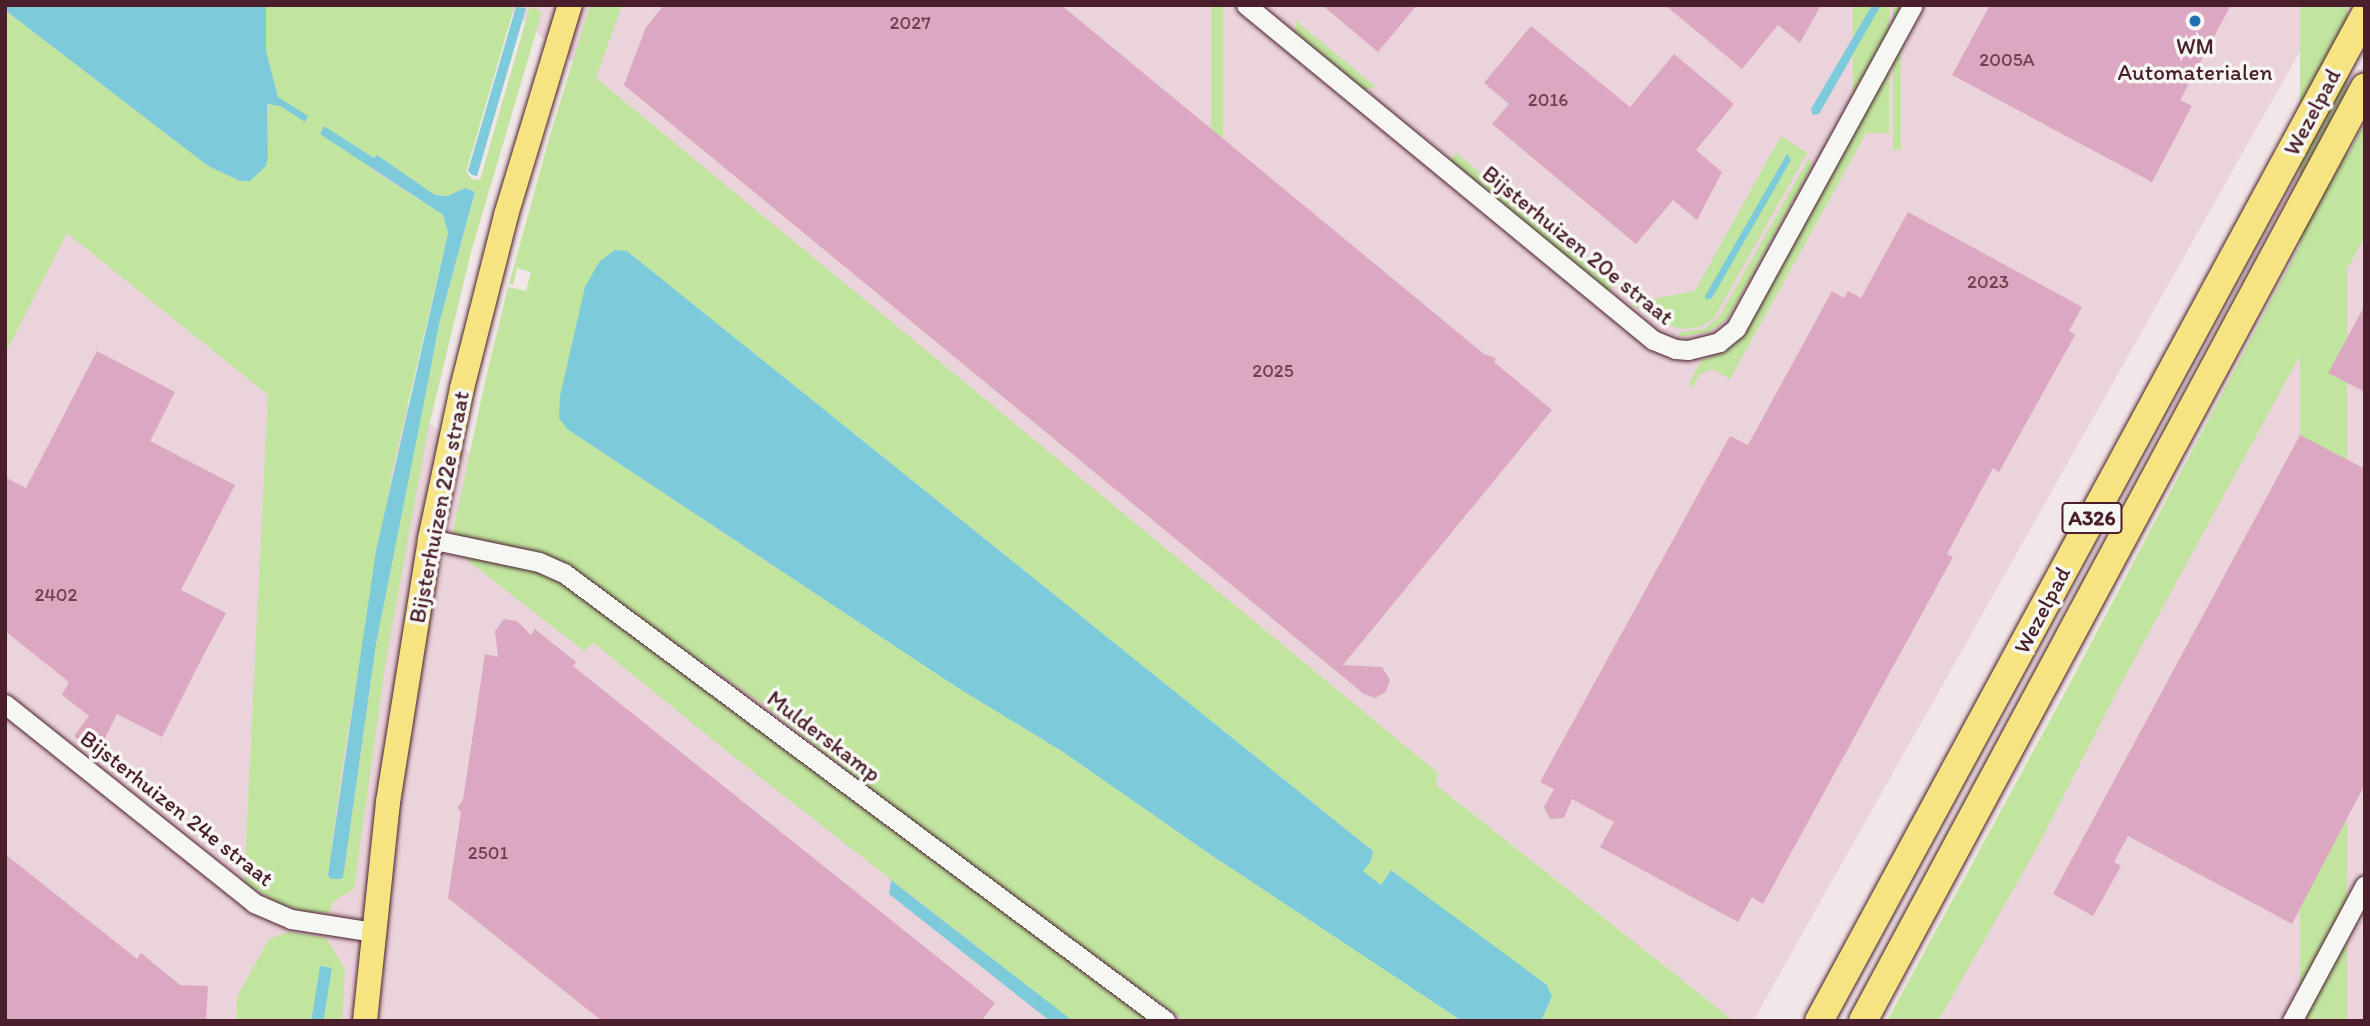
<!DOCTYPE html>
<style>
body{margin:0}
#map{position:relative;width:2370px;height:1026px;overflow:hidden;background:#f1e6e8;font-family:Itim,sans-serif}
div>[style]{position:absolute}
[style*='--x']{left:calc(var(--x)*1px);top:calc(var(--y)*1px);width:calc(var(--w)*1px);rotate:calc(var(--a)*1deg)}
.built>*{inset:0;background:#ebd3dc}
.green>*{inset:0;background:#c1e59f;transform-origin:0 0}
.water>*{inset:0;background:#7dcbda;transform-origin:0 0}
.building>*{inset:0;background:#dca7c1}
.roads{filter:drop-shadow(0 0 2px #4a1f2b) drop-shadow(0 0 2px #4a1f2b)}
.minor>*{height:19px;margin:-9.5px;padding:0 9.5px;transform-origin:9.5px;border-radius:9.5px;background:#f6f6f2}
.major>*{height:24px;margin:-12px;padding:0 12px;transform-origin:12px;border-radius:12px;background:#f6e381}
.highway>*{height:28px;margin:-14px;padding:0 14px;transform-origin:14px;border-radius:14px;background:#f6e381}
.dots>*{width:19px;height:19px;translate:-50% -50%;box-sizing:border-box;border:4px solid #f6f6f2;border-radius:50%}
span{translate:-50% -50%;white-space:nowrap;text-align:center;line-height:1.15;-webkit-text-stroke:7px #f6f6f2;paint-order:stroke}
.number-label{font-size:19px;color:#6e4150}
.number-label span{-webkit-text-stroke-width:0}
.shield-label span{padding:2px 5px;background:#f6f6f2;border:2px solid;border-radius:5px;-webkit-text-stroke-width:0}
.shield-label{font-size:21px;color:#4a1f2b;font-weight:700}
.poi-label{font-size:23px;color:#4a1f2b}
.street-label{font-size:23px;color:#4a1f2b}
.frame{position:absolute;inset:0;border:7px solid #4a1f2b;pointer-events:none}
</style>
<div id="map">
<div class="built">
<div style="clip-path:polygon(5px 5px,431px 5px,392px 396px,1246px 1021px,5px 1021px)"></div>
<div style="clip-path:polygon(503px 5px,2326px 5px,1753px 1021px,1734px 1021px,1436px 785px,1438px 773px)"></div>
<div style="clip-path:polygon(2365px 211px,2365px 1021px,1908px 1021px)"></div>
</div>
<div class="green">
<div style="clip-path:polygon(evenodd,266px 5px,501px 5px,514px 8px,466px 172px,472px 179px,480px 180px,530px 6px,542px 12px,471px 252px,428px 430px,386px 660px,354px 889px,334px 901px,329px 913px,307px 912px,280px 904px,244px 883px,268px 395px,67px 233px,5px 354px,5px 10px,208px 166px,240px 181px,250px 180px,266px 166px,268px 157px,267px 104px,280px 106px,305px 122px,278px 97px,266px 51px,266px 5px,324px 127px,374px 158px,377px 155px,435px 195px,447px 196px,465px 188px,475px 193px,439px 324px,376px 644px,343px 878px,331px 879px,328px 875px,342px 768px,393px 468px,448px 233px,443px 215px,374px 171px,324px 127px)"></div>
<div style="clip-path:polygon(590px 5px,622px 5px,596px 78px,1438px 773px,1436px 785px,1734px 1021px,1541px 1021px,1552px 998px,1392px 870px,1381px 885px,1362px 871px,1371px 861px,1373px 851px,627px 251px,567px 429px,958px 688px,1063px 752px,1211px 855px,1462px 1021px,1185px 1021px,952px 853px,764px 705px,566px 568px,452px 536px,484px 386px,508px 287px,526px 291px,531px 272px,517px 268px,513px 285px,509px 284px,549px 139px)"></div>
<div style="left:1211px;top:5px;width:12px;height:416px"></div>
<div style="left:1853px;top:5px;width:36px;height:128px"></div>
<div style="left:1893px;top:5px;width:8px;height:145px"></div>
<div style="left:2300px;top:5px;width:47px;height:1154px"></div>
<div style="clip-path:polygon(1296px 21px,1376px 87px,1365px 90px,1295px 32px)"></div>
<div style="clip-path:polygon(1867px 112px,1878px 112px,1730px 379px,1712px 369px,1699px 375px,1693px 387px,1689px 384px,1701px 361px,1725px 351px,1745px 331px)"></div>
<div style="clip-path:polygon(2365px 122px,2365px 236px,2115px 695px,2038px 846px,1942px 1014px,1937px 1021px,1887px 1021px,2068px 687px)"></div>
<div style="clip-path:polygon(1781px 136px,1807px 153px,1714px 318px,1700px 327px,1681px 329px,1665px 324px,1633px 306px,1633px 299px,1637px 302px,1695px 291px)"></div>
<div style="left:1456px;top:153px;width:206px;height:13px;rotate:39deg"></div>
<div style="clip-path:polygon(1809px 158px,1812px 167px,1728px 318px,1710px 332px,1678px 337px,1679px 332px,1704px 329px,1719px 317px)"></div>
<div style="clip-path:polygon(454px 550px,547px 570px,1150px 1021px,1072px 1021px,724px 749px,594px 643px,584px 651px)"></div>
<div style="clip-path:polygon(289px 932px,326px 938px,338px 957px,345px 970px,342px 1021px,236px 1021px,237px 997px,269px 939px)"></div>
</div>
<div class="water">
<div style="clip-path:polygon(5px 5px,266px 5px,266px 51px,278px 97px,308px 116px,305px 122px,280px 106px,267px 104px,268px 157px,266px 166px,250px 181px,240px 181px,208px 166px,5px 10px)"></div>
<div style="clip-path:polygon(1872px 5px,1881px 5px,1819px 114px,1813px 115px,1811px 109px)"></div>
<div style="clip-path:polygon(516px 7px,526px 8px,477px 176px,472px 175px,468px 171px)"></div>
<div style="clip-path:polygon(324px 126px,374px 158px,377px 155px,435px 195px,447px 196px,465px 188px,475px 192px,439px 324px,429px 377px,376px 644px,343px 878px,338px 879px,331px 879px,328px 875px,376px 551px,448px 233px,443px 215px,320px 134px)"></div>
<div style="clip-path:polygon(1787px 154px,1791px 160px,1712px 298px,1706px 300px,1705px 296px)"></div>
<div style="clip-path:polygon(615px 250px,627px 251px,1373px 851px,1371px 861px,1363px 871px,1381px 885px,1391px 870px,1547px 985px,1552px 997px,1541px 1021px,1462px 1021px,1211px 855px,1063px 752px,958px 688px,567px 429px,559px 418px,560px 396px,585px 287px,599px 262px)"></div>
<div style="clip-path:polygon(891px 880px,945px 922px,1073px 1021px,1050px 1021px,889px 894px)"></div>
<div style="left:320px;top:966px;width:12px;height:55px;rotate:9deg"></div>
</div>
<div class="building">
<div style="clip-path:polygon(664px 5px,1061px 5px,1484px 354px,1496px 358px,1494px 362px,1552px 410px,1343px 665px,1382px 667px,1390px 680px,1386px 692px,1375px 698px,1364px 694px,624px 85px,646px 27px)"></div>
<div style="clip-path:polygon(1322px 5px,1417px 5px,1378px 52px)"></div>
<div style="clip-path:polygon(1665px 5px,1821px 5px,1800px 43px,1778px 25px,1742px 69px)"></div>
<div style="clip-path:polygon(1990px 5px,2231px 5px,2180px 100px,2192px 106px,2152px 182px,1952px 75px)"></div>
<div style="clip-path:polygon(1531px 26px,1630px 107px,1674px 54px,1734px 104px,1696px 150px,1722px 172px,1697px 220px,1673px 200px,1636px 244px,1492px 124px,1509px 104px,1484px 83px)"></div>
<div style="clip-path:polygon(1908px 212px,2082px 307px,2069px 331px,2075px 335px,1999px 472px,1993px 468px,1947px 554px,1953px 557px,1763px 904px,1752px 897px,1738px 922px,1600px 847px,1614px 822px,1572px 799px,1564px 818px,1550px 819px,1544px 807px,1554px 789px,1540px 782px,1730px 436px,1748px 445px,1832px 291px,1844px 298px,1848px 291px,1861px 298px)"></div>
<div style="clip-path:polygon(2365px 305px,2365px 392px,2328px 373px)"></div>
<div style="clip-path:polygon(97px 351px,175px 392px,150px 441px,235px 485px,181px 590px,226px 613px,202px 658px,162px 737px,117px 714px,97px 754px,74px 736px,89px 716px,62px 695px,69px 682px,5px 631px,5px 477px,26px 488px)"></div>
<div style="clip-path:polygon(2300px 435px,2365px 469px,2365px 784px,2292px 924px,2128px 836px,2114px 862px,2121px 866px,2093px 916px,2053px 894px)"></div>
<div style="clip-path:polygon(504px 619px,517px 621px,531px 635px,535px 629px,576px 662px,573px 666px,995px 1003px,981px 1021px,602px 1021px,448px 898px,461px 812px,457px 808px,463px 800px,485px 654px,498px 657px,495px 631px)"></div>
<div style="clip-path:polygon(5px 854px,137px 959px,141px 953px,180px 985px,208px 986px,206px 1021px,5px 1021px)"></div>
</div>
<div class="roads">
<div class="minor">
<div style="--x:1246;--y:5;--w:527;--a:39.46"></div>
<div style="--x:1653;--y:340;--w:24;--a:22"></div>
<div style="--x:1675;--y:349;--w:13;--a:4"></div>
<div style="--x:1688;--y:350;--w:32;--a:-14"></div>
<div style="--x:1719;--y:342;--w:22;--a:-39"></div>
<div style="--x:1736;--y:328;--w:368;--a:-61.3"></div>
<div style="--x:430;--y:539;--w:111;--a:11.9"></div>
<div style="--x:539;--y:562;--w:27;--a:24"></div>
<div style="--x:564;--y:573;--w:750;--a:36.66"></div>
<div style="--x:5;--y:704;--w:319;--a:38.6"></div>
<div style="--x:254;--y:903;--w:40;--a:23.4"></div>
<div style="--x:291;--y:919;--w:83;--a:9"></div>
<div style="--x:2292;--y:1021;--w:154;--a:-61.8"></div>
</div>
<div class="major">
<div style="--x:365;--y:1021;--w:220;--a:-84"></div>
<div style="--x:388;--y:802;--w:266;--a:-80.9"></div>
<div style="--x:430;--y:539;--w:154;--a:-78"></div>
<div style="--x:462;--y:388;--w:179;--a:-75.7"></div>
<div style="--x:506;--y:215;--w:220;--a:-73.1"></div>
</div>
<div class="highway">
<div style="--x:1819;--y:1021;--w:1145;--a:-61.51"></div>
<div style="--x:1863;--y:1021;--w:1060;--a:-61.74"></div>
</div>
</div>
<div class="dots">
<div style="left:2195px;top:21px;background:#1f6fb2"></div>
</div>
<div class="number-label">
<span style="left:910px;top:23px">2027</span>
<span style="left:2007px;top:60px">2005A</span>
<span style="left:1548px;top:100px">2016</span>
<span style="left:1988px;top:282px">2023</span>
<span style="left:1273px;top:371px">2025</span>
<span style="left:56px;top:595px">2402</span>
<span style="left:488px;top:853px">2501</span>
</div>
<div class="shield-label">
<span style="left:2092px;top:518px">A326</span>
</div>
<div class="poi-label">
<span style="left:2195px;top:59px">WM<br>Automaterialen</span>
</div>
<div class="street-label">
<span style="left:2312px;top:112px;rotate:-62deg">Wezelpad</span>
<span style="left:1578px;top:245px;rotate:39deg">Bijsterhuizen 20e straat</span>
<span style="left:439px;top:507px;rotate:-79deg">Bijsterhuizen 22e straat</span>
<span style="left:2042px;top:610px;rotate:-62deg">Wezelpad</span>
<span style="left:824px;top:736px;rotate:37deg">Mulderskamp</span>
<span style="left:177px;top:808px;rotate:38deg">Bijsterhuizen 24e straat</span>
</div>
<div class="frame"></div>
</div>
